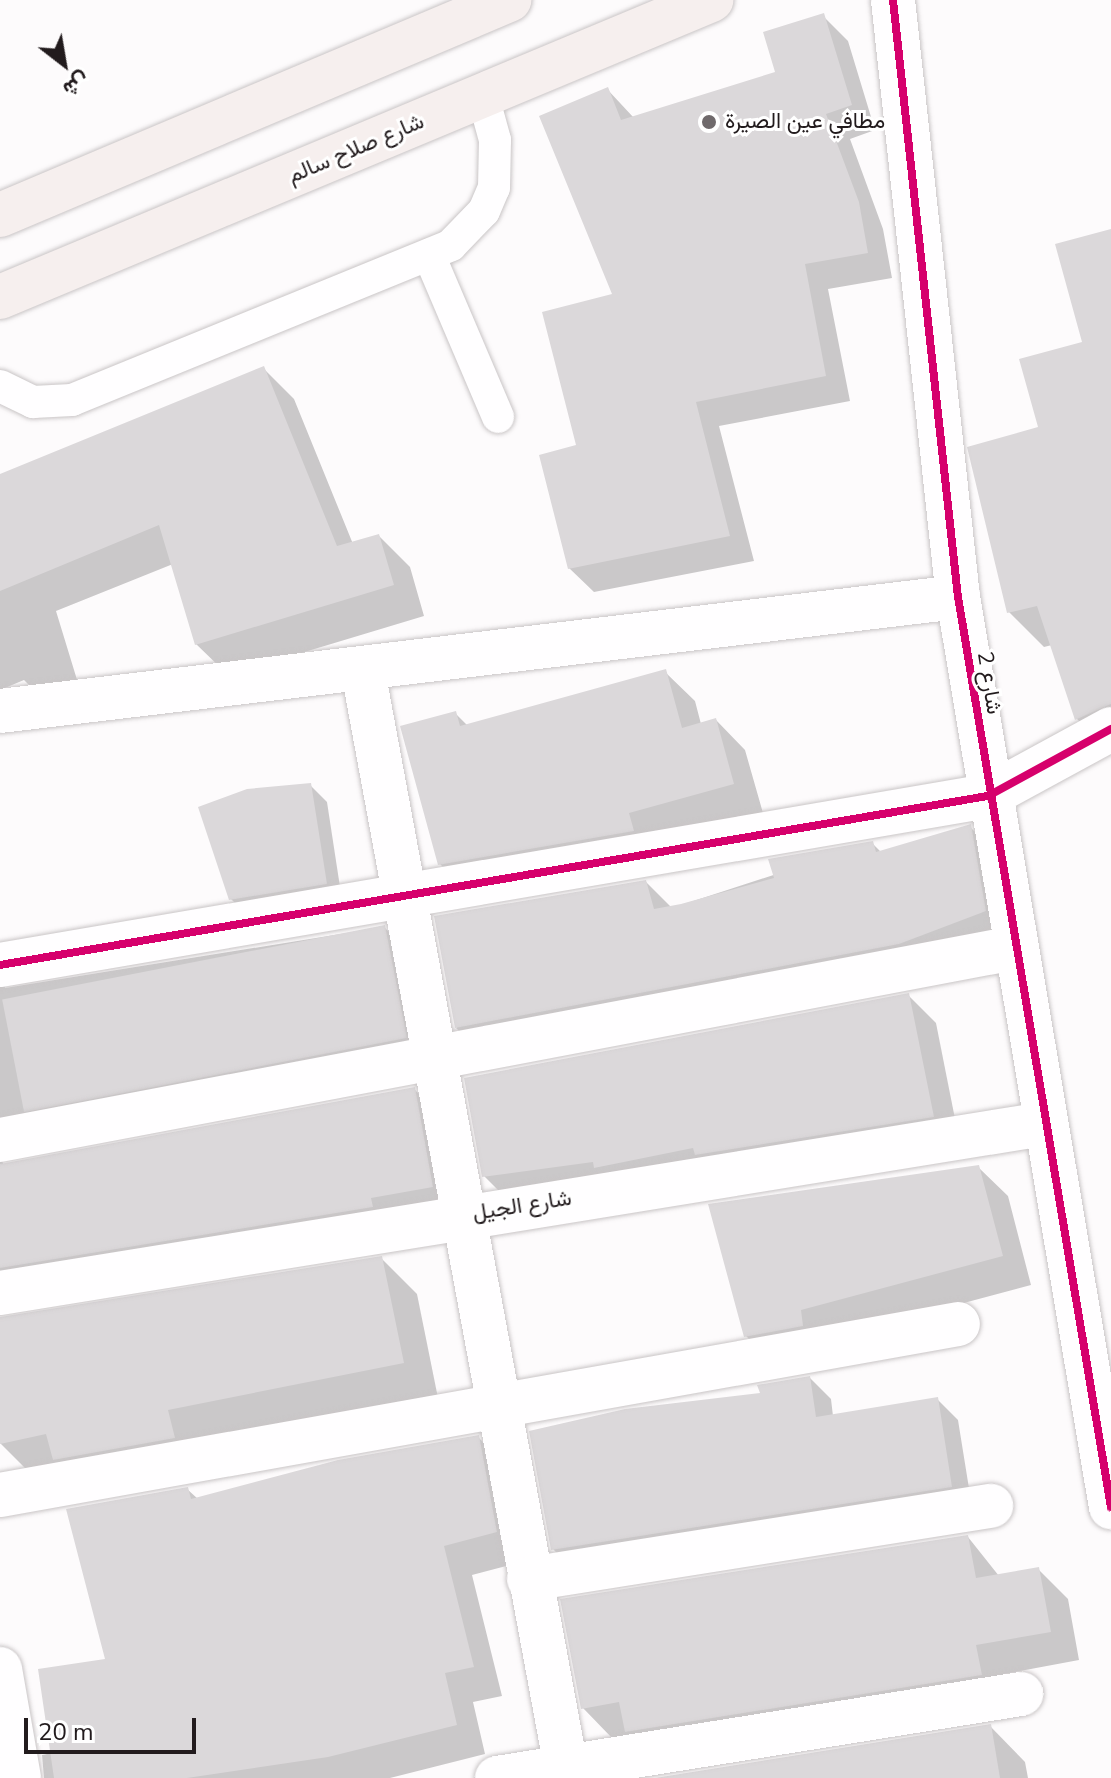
<!DOCTYPE html>
<meta charset="utf-8">
<style>
body{margin:0}
#map{position:relative;width:1111px;height:1778px;overflow:hidden;background:#fdfbfc;font-family:"Nunito Sans",Vazirmatn,sans-serif}
div>[style]{position:absolute}
[style*='--x']{left:calc(var(--x)*1px);top:calc(var(--y)*1px);width:calc(var(--w)*1px);rotate:calc(var(--a)*1deg)}
.shadow>*{inset:0;background:#0003}
.building>*{inset:0;background:#dbd8da;transform-origin:0 0}
.roads{filter:drop-shadow(0 0 2px #c9c5c6) drop-shadow(0 0 2px #c9c5c6)}
.lane>*{height:32px;margin:-16px;padding:0 16px;transform-origin:16px;border-radius:16px;background:#fffeff}
.street>*{height:44px;margin:-22px;padding:0 22px;transform-origin:22px;border-radius:22px;background:#fffeff}
.highway>*{height:44px;margin:-22px;padding:0 22px;transform-origin:22px;border-radius:22px;background:#f6efee}
.cycleway>*{height:8px;margin:-4px;padding:0 4px;transform-origin:4px;border-radius:4px;background:#d6006c}
.dots>*{width:22px;height:22px;translate:-50% -50%;box-sizing:border-box;border:4px solid #fff;border-radius:50%}
span{translate:-50% -50%;white-space:nowrap;text-align:center;line-height:1.15;-webkit-text-stroke:6px #fff;paint-order:stroke}
.poi-label{font-size:22px;color:#221b1d}
.left{translate:0 -50%;text-align:left}
.street-label{font-size:22px;color:#221b1d}
.north{position:absolute;left:24px;top:24px;width:80px;height:80px;-webkit-text-stroke:6px #fff;paint-order:stroke;rotate:149deg;font-size:22px;font-weight:700;line-height:32px;text-align:center;color:#221b1d}
.north::after{content:'';display:block;margin:auto;width:28px;height:36px;background:#221b1d;clip-path:polygon(50% 0,100% 100%,50% 72%,0 100%)}
.scale{position:absolute;left:24px;top:1718px;width:172px;height:36px;box-sizing:border-box;border:4px solid #221b1d;border-top:0;padding-left:10px;font-size:24px;line-height:28px;white-space:nowrap;color:#221b1d;-webkit-text-stroke:6px #fff;paint-order:stroke}
</style>
<div id="map">
<div class="shadow">
<div style="clip-path:polygon(823px 16px,848px 41px,875px 130px,850px 139px,883px 229px,892px 278px,828px 289px,850px 401px,719px 426px,754px 561px,594px 592px,569px 568px,578px 447px,614px 295px,607px 89px,634px 118px,778px 74px)"></div>
<div style="clip-path:polygon(1111px 231px,1111px 753px,1077px 719px,1052px 645px,1044px 647px,1009px 612px,1040px 429px,1084px 343px)"></div>
<div style="clip-path:polygon(263px 368px,294px 399px,353px 544px,379px 536px,410px 567px,424px 616px,228px 675px,196px 644px,173px 564px,56px 611px,78px 683px,40px 696px,24px 680px,0 690px,0 476px)"></div>
<div style="clip-path:polygon(665px 672px,695px 701px,701px 724px,716px 720px,745px 750px,763px 813px,469px 893px,440px 864px,455px 713px,468px 726px)"></div>
<div style="clip-path:polygon(310px 785px,327px 802px,342px 900px,248px 916px,231px 899px)"></div>
<div style="clip-path:polygon(970px 827px,999px 855px,1013px 940px,485px 1056px,456px 1028px,646px 882px,672px 908px,872px 843px,881px 852px)"></div>
<div style="clip-path:polygon(384px 927px,411px 954px,432px 1064px,2px 1160px,4px 1167px,414px 1089px,441px 1116px,459px 1213px,0 1276px,0 950px,5px 988px)"></div>
<div style="clip-path:polygon(908px 995px,936px 1023px,960px 1144px,512px 1204px,484px 1176px)"></div>
<div style="clip-path:polygon(978px 1167px,1008px 1196px,1031px 1285px,829px 1339px,776px 1365px,746px 1336px)"></div>
<div style="clip-path:polygon(382px 1259px,417px 1294px,438px 1398px,35px 1478px,0 1443px,0 1361px)"></div>
<div style="clip-path:polygon(810px 1378px,831px 1399px,833px 1416px,937px 1399px,958px 1420px,972px 1507px,574px 1570px,553px 1549px,762px 1395px)"></div>
<div style="clip-path:polygon(478px 1437px,508px 1467px,525px 1561px,472px 1575px,502px 1696px,473px 1702px,485px 1754px,390px 1778px,44px 1778px,42px 1755px,52px 1753px,108px 1660px,187px 1489px,198px 1499px)"></div>
<div style="clip-path:polygon(968px 1537px,999px 1576px,1038px 1569px,1068px 1599px,1079px 1660px,1004px 1674px,1010px 1704px,656px 1761px,630px 1734px,612px 1738px,583px 1708px)"></div>
<div style="clip-path:polygon(990px 1726px,1025px 1762px,1028px 1778px,668px 1778px)"></div>
</div>
<div class="building">
<div style="clip-path:polygon(824px 13px,852px 105px,826px 114px,859px 202px,868px 253px,805px 264px,826px 376px,696px 402px,730px 536px,568px 569px,539px 455px,576px 445px,542px 312px,612px 294px,539px 116px,608px 87px,621px 120px,775px 72px,763px 32px)"></div>
<div style="clip-path:polygon(1111px 229px,1111px 704px,1075px 720px,1037px 606px,1007px 613px,967px 447px,1038px 427px,1019px 359px,1082px 342px,1055px 244px)"></div>
<div style="clip-path:polygon(264px 366px,337px 546px,379px 534px,394px 585px,195px 645px,159px 525px,0 591px,0 474px)"></div>
<div style="clip-path:polygon(666px 669px,682px 728px,716px 718px,734px 784px,629px 813px,634px 831px,438px 865px,400px 726px,456px 711px,460px 726px)"></div>
<div style="clip-path:polygon(311px 783px,327px 884px,229px 900px,198px 807px,247px 789px)"></div>
<div style="clip-path:polygon(971px 824px,986px 911px,899px 944px,455px 1028px,434px 916px,646px 880px,654px 909px,681px 904px,774px 878px,768px 859px,873px 841px,876px 852px)"></div>
<div style="left:385px;top:925px;width:115px;height:390px;rotate:79deg"></div>
<div style="clip-path:polygon(909px 993px,934px 1117px,695px 1155px,693px 1148px,594px 1168px,593px 1162px,482px 1177px,464px 1078px)"></div>
<div style="clip-path:polygon(415px 1087px,433px 1187px,371px 1198px,373px 1207px,0 1268px,0 1164px)"></div>
<div style="clip-path:polygon(979px 1165px,1003px 1256px,801px 1310px,803px 1326px,744px 1337px,708px 1204px)"></div>
<div style="clip-path:polygon(382px 1256px,404px 1363px,168px 1410px,175px 1438px,53px 1460px,46px 1434px,0 1444px,0 1317px)"></div>
<div style="clip-path:polygon(810px 1376px,816px 1417px,938px 1397px,952px 1487px,551px 1550px,529px 1431px,625px 1409px,760px 1393px,757px 1385px)"></div>
<div style="clip-path:polygon(479px 1435px,497px 1532px,444px 1546px,474px 1667px,445px 1673px,457px 1725px,328px 1757px,187px 1778px,54px 1778px,38px 1669px,105px 1659px,66px 1509px,188px 1487px,191px 1499px,338px 1460px)"></div>
<div style="clip-path:polygon(968px 1535px,976px 1578px,1039px 1567px,1051px 1632px,976px 1645px,982px 1675px,625px 1732px,619px 1702px,581px 1709px,560px 1599px)"></div>
<div style="clip-path:polygon(991px 1724px,1000px 1778px,655px 1778px)"></div>
</div>
<div class="roads">
<div class="lane">
<div style="--x:429;--y:255;--w:176;--a:66.9"></div>
<div style="--x:0;--y:386;--w:37;--a:26"></div>
<div style="--x:33;--y:402;--w:39;--a:-3"></div>
<div style="--x:72;--y:400;--w:409;--a:-22.2"></div>
<div style="--x:451;--y:245;--w:47;--a:-45.9"></div>
<div style="--x:484;--y:211;--w:25;--a:-67"></div>
<div style="--x:494;--y:188;--w:48;--a:-88.8"></div>
<div style="--x:495;--y:140;--w:46;--a:-105.3"></div>
</div>
<div class="street">
<div style="--x:893;--y:0;--w:601;--a:83.79"></div>
<div style="--x:958;--y:597;--w:923;--a:80.46"></div>
<div style="--x:363;--y:671;--w:1126;--a:79.51"></div>
<div style="--x:0;--y:711;--w:965;--a:-6.79"></div>
<div style="--x:0;--y:965;--w:1002;--a:-9.71"></div>
<div style="--x:988;--y:796;--w:140;--a:-28.6"></div>
<div style="--x:0;--y:1140;--w:1032;--a:-10.72"></div>
<div style="--x:0;--y:1293;--w:1058;--a:-9.2"></div>
<div style="--x:0;--y:1495;--w:973;--a:-10.12"></div>
<div style="--x:529;--y:1579;--w:468;--a:-9"></div>
<div style="--x:0;--y:1669;--w:111;--a:80.1"></div>
<div style="--x:497;--y:1778;--w:531;--a:-9.11"></div>
</div>
<div class="highway">
<div style="--x:0;--y:215;--w:553;--a:-22.9"></div>
<div style="--x:0;--y:297;--w:771;--a:-22.67"></div>
</div>
</div>
<div class="cycleway">
<div style="--x:893;--y:0;--w:601;--a:83.79"></div>
<div style="--x:958;--y:597;--w:923;--a:80.46"></div>
<div style="--x:0;--y:965;--w:1002;--a:-9.71"></div>
<div style="--x:988;--y:796;--w:140;--a:-28.6"></div>
</div>
<div class="dots">
<div style="left:709px;top:122px;background:#6f696b"></div>
</div>
<div class="poi-label">
<span class="left" style="left:725px;top:122px">مطافي عين الصيرة</span>
</div>
<div class="street-label">
<span style="left:356px;top:149px;rotate:-23deg">شارع صلاح سالم</span>
<span style="left:989px;top:683px;rotate:81deg">شارع 2</span>
<span style="left:522px;top:1206px;rotate:-9deg">شارع الجيل</span>
</div>
<div class="north">ش</div>
<div class="scale">20 m</div>
</div>
